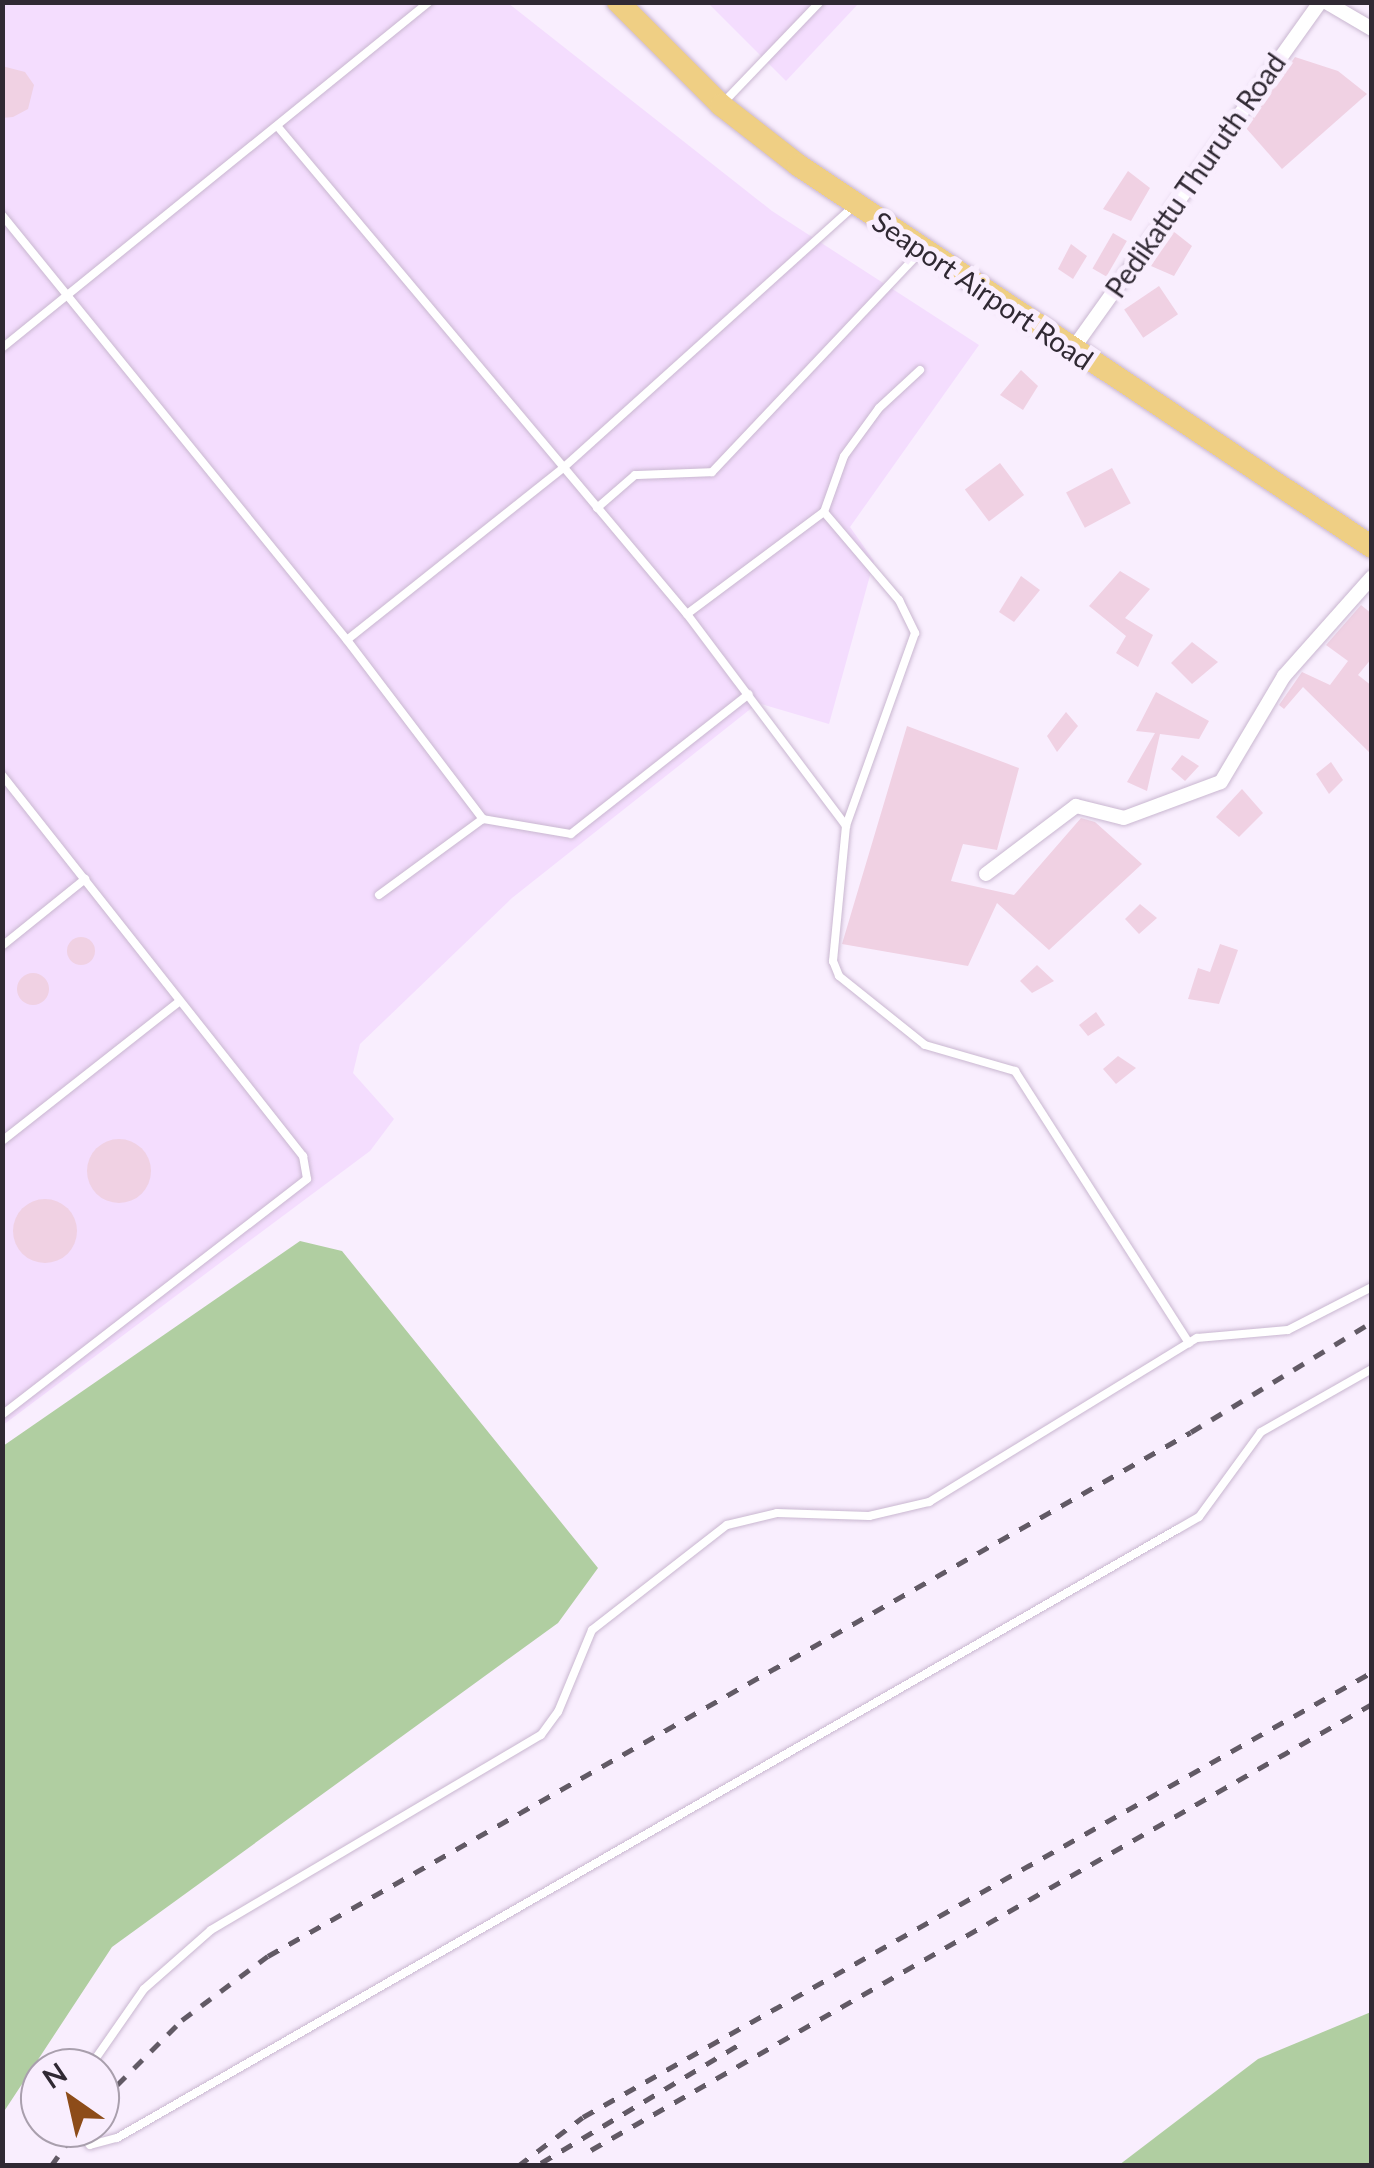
<!DOCTYPE html>
<style>
body{margin:0}
#map{position:relative;width:1374px;height:2168px;overflow:hidden;background:#f9eefe;font-family:Lato,sans-serif}
div>[style]{position:absolute}
[style*='--x']{left:calc(var(--x)*1px);top:calc(var(--y)*1px);width:calc(var(--w)*1px);rotate:calc(var(--a)*1deg)}
.built>*{inset:0;background:#f4ddfe}
.green>*{inset:0;background:#b0cea1}
.building>*{inset:0;background:#f0d1e3;transform-origin:0 0}
.round{border-radius:50%}
.roads{filter:drop-shadow(0 0 2px #c9b7d0) drop-shadow(0 0 2px #c9b7d0)}
.lane>*{height:8px;margin:-4px;padding:0 4px;transform-origin:4px;border-radius:4px;background:#fff}
.street>*{height:14px;margin:-7px;padding:0 7px;transform-origin:7px;border-radius:7px;background:#fff}
.primary>*{height:22px;margin:-11px;padding:0 11px;transform-origin:11px;border-radius:11px;background:#efcf84}
.rail>*{height:5px;margin-top:-2.5px;transform-origin:0;background:repeating-linear-gradient(90deg,#625a65 0 12px,transparent 0 24px)}
span{translate:-50% -50%;white-space:nowrap;text-align:center;line-height:1.15;-webkit-text-stroke:10px #f9eefe;paint-order:stroke}
.street-label{font-size:28px;color:#302933}
.frame{position:absolute;inset:0;border:5px solid #302933;pointer-events:none}
.north{position:absolute;left:20px;top:2048px;width:100px;height:100px;box-sizing:border-box;background:#f9eefe;border:2px solid #a99fad;border-radius:50%;rotate:326deg;font-size:28px;font-weight:700;line-height:40px;text-align:center;color:#302933}
.north::after{content:'';display:block;margin:auto;width:35px;height:45px;background:#8d4c19;clip-path:polygon(50% 0,100% 100%,50% 72%,0 100%)}
</style>
<div id="map">
<div class="built">
<div style="clip-path:polygon(3px 3px,508px 3px,772px 211px,979px 345px,850px 527px,874px 561px,829px 724px,758px 703px,512px 898px,360px 1044px,353px 1073px,394px 1119px,370px 1151px,3px 1425px)"></div>
<div style="clip-path:polygon(708px 3px,859px 3px,786px 81px)"></div>
</div>
<div class="green">
<div style="clip-path:polygon(300px 1241px,342px 1251px,598px 1568px,558px 1623px,112px 1947px,3px 2113px,3px 1446px)"></div>
<div style="clip-path:polygon(1371px 2012px,1371px 2165px,1119px 2165px,1258px 2059px)"></div>
</div>
<div class="building">
<div style="clip-path:polygon(1295px 57px,1338px 71px,1367px 94px,1282px 169px,1246px 128px)"></div>
<div style="clip-path:polygon(2px 66px,25px 72px,34px 85px,28px 109px,13px 117px,2px 118px)"></div>
<div style="clip-path:polygon(1128px 171px,1150px 188px,1131px 221px,1103px 209px)"></div>
<div style="clip-path:polygon(1173px 231px,1192px 246px,1174px 276px,1151px 266px)"></div>
<div style="left:1113px;top:233px;width:16px;height:41px;rotate:30deg"></div>
<div style="clip-path:polygon(1071px 244px,1087px 256px,1073px 279px,1058px 269px)"></div>
<div style="left:1159px;top:286px;width:34px;height:42px;rotate:56deg"></div>
<div style="clip-path:polygon(1021px 370px,1038px 386px,1023px 410px,1000px 395px)"></div>
<div style="left:1000px;top:463px;width:40px;height:44px;rotate:53deg"></div>
<div style="left:1112px;top:468px;width:40px;height:52px;rotate:62deg"></div>
<div style="clip-path:polygon(1120px 571px,1150px 589px,1125px 618px,1153px 635px,1138px 667px,1116px 653px,1126px 636px,1089px 606px)"></div>
<div style="clip-path:polygon(1021px 576px,1040px 590px,1014px 622px,999px 612px)"></div>
<div style="clip-path:polygon(1361px 605px,1372px 614px,1372px 658px,1358px 675px,1372px 686px,1372px 755px,1303px 687px,1284px 709px,1279px 705px,1302px 672px,1330px 685px,1348px 661px,1326px 645px)"></div>
<div style="clip-path:polygon(1192px 642px,1218px 662px,1192px 684px,1171px 663px)"></div>
<div style="clip-path:polygon(1156px 692px,1209px 721px,1199px 739px,1160px 734px,1147px 791px,1127px 782px,1155px 733px,1136px 731px)"></div>
<div style="clip-path:polygon(1066px 712px,1078px 726px,1057px 752px,1047px 736px)"></div>
<div style="clip-path:polygon(907px 726px,1019px 768px,997px 850px,963px 844px,951px 881px,1014px 895px,1081px 818px,1095px 822px,1142px 864px,1049px 950px,997px 903px,968px 966px,842px 944px)"></div>
<div style="clip-path:polygon(1182px 755px,1199px 766px,1185px 781px,1171px 769px)"></div>
<div style="clip-path:polygon(1331px 762px,1343px 780px,1329px 794px,1316px 774px)"></div>
<div style="clip-path:polygon(1242px 789px,1263px 813px,1239px 837px,1216px 817px)"></div>
<div style="clip-path:polygon(1140px 904px,1157px 918px,1139px 934px,1125px 919px)"></div>
<div class="round" style="left:67px;top:937px;width:28px;height:28px"></div>
<div style="clip-path:polygon(1220px 944px,1238px 950px,1219px 1004px,1188px 999px,1198px 968px,1210px 972px)"></div>
<div style="clip-path:polygon(1037px 965px,1054px 981px,1032px 993px,1020px 981px)"></div>
<div class="round" style="left:17px;top:973px;width:32px;height:32px"></div>
<div style="clip-path:polygon(1096px 1012px,1105px 1025px,1088px 1036px,1079px 1025px)"></div>
<div style="clip-path:polygon(1118px 1056px,1136px 1068px,1116px 1084px,1103px 1069px)"></div>
<div class="round" style="left:87px;top:1139px;width:64px;height:64px"></div>
<div class="round" style="left:13px;top:1199px;width:64px;height:64px"></div>
</div>
<div class="roads">
<div class="lane">
<div style="--x:723;--y:103;--w:140;--a:-46.2"></div>
<div style="--x:278;--y:127;--w:636;--a:49.98"></div>
<div style="--x:687;--y:614;--w:265;--a:53.1"></div>
<div style="--x:2;--y:215;--w:547;--a:50.93"></div>
<div style="--x:347;--y:640;--w:225;--a:52.8"></div>
<div style="--x:2;--y:348;--w:550;--a:-39.02"></div>
<div style="--x:597;--y:508;--w:50;--a:-41"></div>
<div style="--x:635;--y:475;--w:77;--a:-2.2"></div>
<div style="--x:712;--y:472;--w:303;--a:-46.6"></div>
<div style="--x:824;--y:512;--w:116;--a:49.6"></div>
<div style="--x:899;--y:600;--w:37;--a:64"></div>
<div style="--x:915;--y:633;--w:205;--a:109.7"></div>
<div style="--x:846;--y:826;--w:136;--a:95.5"></div>
<div style="--x:833;--y:961;--w:16;--a:68"></div>
<div style="--x:839;--y:976;--w:110;--a:38.7"></div>
<div style="--x:925;--y:1045;--w:94;--a:16.1"></div>
<div style="--x:1015;--y:1071;--w:323;--a:57.4"></div>
<div style="--x:687;--y:614;--w:171;--a:-36.7"></div>
<div style="--x:824;--y:512;--w:59;--a:-70.3"></div>
<div style="--x:844;--y:456;--w:59;--a:-53.9"></div>
<div style="--x:879;--y:408;--w:56;--a:-42.8"></div>
<div style="--x:347;--y:640;--w:276;--a:-38.5"></div>
<div style="--x:563;--y:468;--w:390;--a:-42"></div>
<div style="--x:2;--y:775;--w:486;--a:51.7"></div>
<div style="--x:303;--y:1156;--w:23;--a:80"></div>
<div style="--x:307;--y:1179;--w:386;--a:142.3"></div>
<div style="--x:379;--y:895;--w:129;--a:-36.2"></div>
<div style="--x:483;--y:819;--w:89;--a:9.7"></div>
<div style="--x:571;--y:834;--w:226;--a:-38.2"></div>
<div style="--x:2;--y:946;--w:107;--a:-38.9"></div>
<div style="--x:2;--y:1141;--w:226;--a:-38.2"></div>
<div style="--x:89;--y:2068;--w:96;--a:-55.2"></div>
<div style="--x:144;--y:1989;--w:89;--a:-41.4"></div>
<div style="--x:211;--y:1930;--w:383;--a:-30.6"></div>
<div style="--x:541;--y:1735;--w:29;--a:-54"></div>
<div style="--x:558;--y:1712;--w:89;--a:-67.5"></div>
<div style="--x:592;--y:1630;--w:171;--a:-37.9"></div>
<div style="--x:727;--y:1525;--w:51;--a:-13.5"></div>
<div style="--x:777;--y:1513;--w:92;--a:1.9"></div>
<div style="--x:869;--y:1516;--w:62;--a:-13.1"></div>
<div style="--x:929;--y:1502;--w:314;--a:-31.5"></div>
<div style="--x:1197;--y:1338;--w:91;--a:-5"></div>
<div style="--x:1288;--y:1330;--w:94;--a:-27.1"></div>
<div style="--x:73;--y:2128;--w:24;--a:45"></div>
<div style="--x:90;--y:2145;--w:28;--a:-15"></div>
<div style="--x:117;--y:2138;--w:1223;--a:-29.86"></div>
<div style="--x:1178;--y:1529;--w:24;--a:-30"></div>
<div style="--x:1199;--y:1517;--w:105;--a:-53.9"></div>
<div style="--x:1261;--y:1432;--w:128;--a:-29.6"></div>
</div>
<div class="street">
<div style="--x:1326;--y:2;--w:53;--a:30.4"></div>
<div style="--x:1072;--y:350;--w:427;--a:-54.5"></div>
<div style="--x:986;--y:874;--w:113;--a:-37.1"></div>
<div style="--x:1076;--y:806;--w:49;--a:14"></div>
<div style="--x:1124;--y:818;--w:103;--a:-20.4"></div>
<div style="--x:1221;--y:782;--w:123;--a:-59.3"></div>
<div style="--x:1284;--y:676;--w:132;--a:-48.4"></div>
</div>
<div class="primary">
<div style="--x:618;--y:2;--w:146;--a:45"></div>
<div style="--x:721;--y:105;--w:98;--a:37.9"></div>
<div style="--x:798;--y:165;--w:689;--a:33.64"></div>
</div>
</div>
<div class="rail">
<div style="--x:100;--y:2102;--w:116;--a:-45"></div>
<div style="--x:182;--y:2020;--w:107;--a:-36.7"></div>
<div style="--x:268;--y:1956;--w:1061;--a:-29.58"></div>
<div style="--x:1191;--y:1432;--w:212;--a:-31.3"></div>
<div style="--x:591;--y:2150;--w:899;--a:-29.73"></div>
<div style="--x:541;--y:2163;--w:235;--a:-30.9"></div>
<div style="--x:51;--y:2166;--w:47;--a:-54.6"></div>
<div style="--x:518;--y:2166;--w:81;--a:-37"></div>
<div style="--x:583;--y:2117;--w:906;--a:-29.42"></div>
</div>
<div class="street-label">
<span style="left:1195px;top:175px;rotate:-55deg">Pedikattu Thuruth Road</span>
<span style="left:983px;top:290px;rotate:34deg">Seaport Airport Road</span>
</div>
<div class="frame"></div>
<div class="north">N</div>
</div>
